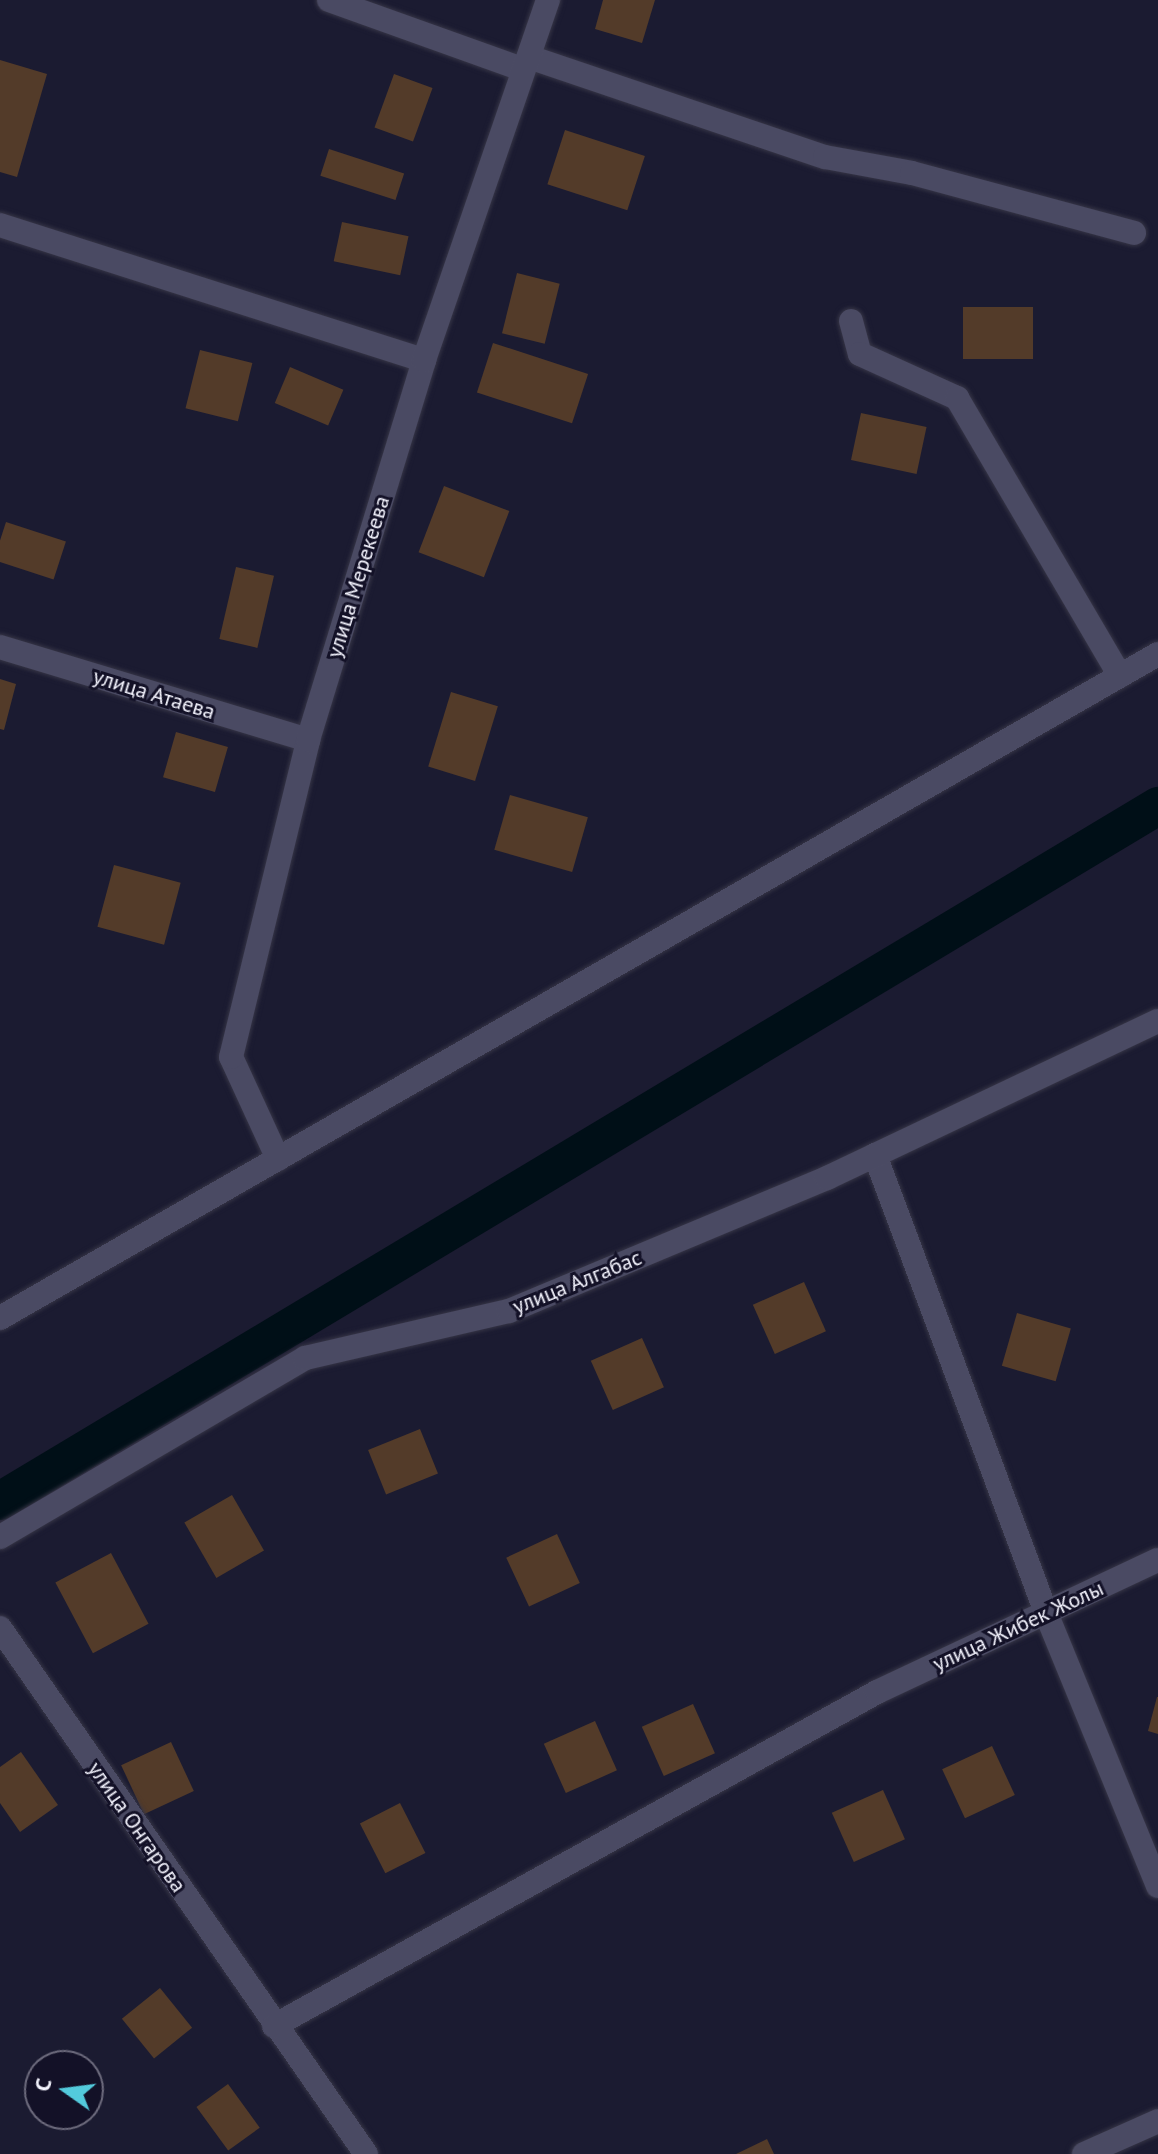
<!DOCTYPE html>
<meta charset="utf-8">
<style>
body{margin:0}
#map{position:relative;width:1158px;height:2154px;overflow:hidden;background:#1b1b31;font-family:"PT Sans",sans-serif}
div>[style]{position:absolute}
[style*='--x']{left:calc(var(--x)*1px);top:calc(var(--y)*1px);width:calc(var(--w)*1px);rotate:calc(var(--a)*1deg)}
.canal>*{height:38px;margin:-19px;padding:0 19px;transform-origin:19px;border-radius:19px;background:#000f17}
.building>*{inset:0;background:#533b29;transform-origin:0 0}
.roads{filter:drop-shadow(0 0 2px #363546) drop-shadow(0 0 2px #363546)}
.minor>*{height:24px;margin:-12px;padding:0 12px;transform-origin:12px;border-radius:12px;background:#4a4a63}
span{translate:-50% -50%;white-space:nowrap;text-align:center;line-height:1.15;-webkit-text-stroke:6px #131127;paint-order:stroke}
.street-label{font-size:22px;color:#f3f3fd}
.north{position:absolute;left:24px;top:2050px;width:80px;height:80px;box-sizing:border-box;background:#131127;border:2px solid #6d6b7d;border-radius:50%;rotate:284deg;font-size:22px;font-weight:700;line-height:32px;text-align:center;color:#f3f3fd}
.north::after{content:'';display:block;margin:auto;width:28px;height:36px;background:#53cadc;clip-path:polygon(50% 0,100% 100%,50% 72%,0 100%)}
</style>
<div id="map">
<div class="canal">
<div style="--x:0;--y:1501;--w:1351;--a:-30.97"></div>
</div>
<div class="building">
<div style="clip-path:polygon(603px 0,655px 0,642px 43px,595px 29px)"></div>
<div style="clip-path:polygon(0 60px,47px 74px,17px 177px,0 172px)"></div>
<div style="left:394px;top:74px;width:41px;height:57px;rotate:20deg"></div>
<div style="left:565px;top:130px;width:84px;height:57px;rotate:18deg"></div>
<div style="left:329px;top:149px;width:79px;height:28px;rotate:18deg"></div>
<div style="left:342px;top:222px;width:68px;height:40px;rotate:12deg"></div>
<div style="left:517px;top:273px;width:44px;height:62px;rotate:14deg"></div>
<div style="left:963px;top:307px;width:70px;height:52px"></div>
<div style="left:493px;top:343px;width:100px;height:52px;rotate:18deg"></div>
<div style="left:200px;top:350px;width:54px;height:60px;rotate:14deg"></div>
<div style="left:290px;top:367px;width:58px;height:39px;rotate:23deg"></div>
<div style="left:861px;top:413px;width:67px;height:48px;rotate:12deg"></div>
<div style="left:444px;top:486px;width:70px;height:71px;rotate:21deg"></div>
<div style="left:6px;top:522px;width:63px;height:40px;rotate:18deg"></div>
<div style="left:236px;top:567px;width:39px;height:74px;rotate:13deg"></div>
<div style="clip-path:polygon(0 679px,16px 684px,4px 730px,0 729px)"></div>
<div style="left:451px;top:692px;width:49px;height:78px;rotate:17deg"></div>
<div style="left:176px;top:732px;width:54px;height:47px;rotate:16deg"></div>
<div style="left:510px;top:795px;width:81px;height:57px;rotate:16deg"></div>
<div style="left:114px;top:865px;width:69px;height:64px;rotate:15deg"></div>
<div style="left:804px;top:1282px;width:54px;height:56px;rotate:66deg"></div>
<div style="left:1017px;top:1313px;width:56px;height:55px;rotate:16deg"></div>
<div style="left:642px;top:1338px;width:54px;height:56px;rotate:66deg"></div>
<div style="left:420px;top:1429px;width:48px;height:56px;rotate:68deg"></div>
<div style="left:232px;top:1495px;width:64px;height:55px;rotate:60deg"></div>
<div style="left:557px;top:1534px;width:54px;height:56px;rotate:65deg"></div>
<div style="left:111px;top:1553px;width:80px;height:63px;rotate:62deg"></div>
<div style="clip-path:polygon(1157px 1697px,1158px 1697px,1158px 1734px,1148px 1731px)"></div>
<div style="left:693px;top:1704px;width:54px;height:56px;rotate:66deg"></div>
<div style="left:595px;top:1721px;width:54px;height:56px;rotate:66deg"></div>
<div style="left:171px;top:1742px;width:54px;height:55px;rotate:65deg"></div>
<div style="left:992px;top:1746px;width:54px;height:55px;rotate:65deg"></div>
<div style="clip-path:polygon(21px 1752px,58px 1805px,20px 1832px,0 1803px,0 1767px)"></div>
<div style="left:883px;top:1790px;width:54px;height:56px;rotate:66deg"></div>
<div style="left:400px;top:1803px;width:56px;height:45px;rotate:63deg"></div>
<div style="left:160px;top:1988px;width:51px;height:49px;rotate:51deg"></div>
<div style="left:228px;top:2084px;width:54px;height:39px;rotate:54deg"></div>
<div style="clip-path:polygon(767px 2139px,774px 2154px,736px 2154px)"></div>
</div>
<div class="roads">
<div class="minor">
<div style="--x:329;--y:0;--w:205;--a:19.7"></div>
<div style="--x:529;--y:57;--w:312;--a:18.7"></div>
<div style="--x:825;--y:157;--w:88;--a:10.4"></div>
<div style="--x:912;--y:173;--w:230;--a:15.1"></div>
<div style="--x:0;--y:225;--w:445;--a:17.7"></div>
<div style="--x:851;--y:321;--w:34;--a:75"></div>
<div style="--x:860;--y:354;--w:107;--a:24.4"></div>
<div style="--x:957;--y:398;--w:322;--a:59.6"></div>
<div style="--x:0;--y:647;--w:322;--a:16.8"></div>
<div style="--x:875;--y:1155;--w:489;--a:69.5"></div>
<div style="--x:1046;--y:1613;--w:295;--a:67.7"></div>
<div style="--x:278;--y:1159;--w:112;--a:-114.7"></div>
<div style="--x:231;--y:1057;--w:326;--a:-76.3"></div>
<div style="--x:308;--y:740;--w:397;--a:-73"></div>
<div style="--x:424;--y:360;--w:381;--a:-71"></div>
<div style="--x:0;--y:1318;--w:1335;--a:-29.83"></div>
<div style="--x:0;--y:1537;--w:354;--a:-30.4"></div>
<div style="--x:305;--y:1358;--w:209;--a:-13"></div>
<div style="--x:509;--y:1311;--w:345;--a:-22.7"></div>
<div style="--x:827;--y:1178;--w:366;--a:-25.4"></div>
<div style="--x:0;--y:1628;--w:641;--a:55.17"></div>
<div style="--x:274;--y:2026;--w:689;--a:-28.98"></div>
<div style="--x:877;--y:1692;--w:310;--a:-25.2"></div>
<div style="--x:1084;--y:2154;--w:81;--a:-24"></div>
</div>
</div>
<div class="street-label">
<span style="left:358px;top:577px;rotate:-73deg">улица Мерекеева</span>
<span style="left:154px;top:694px;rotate:17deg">улица Атаева</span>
<span style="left:577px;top:1282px;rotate:-22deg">улица Алгабас</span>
<span style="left:1018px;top:1626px;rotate:-25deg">улица Жибек Жолы</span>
<span style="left:137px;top:1827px;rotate:55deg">улица Онгарова</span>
</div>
<div class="north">С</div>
</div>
